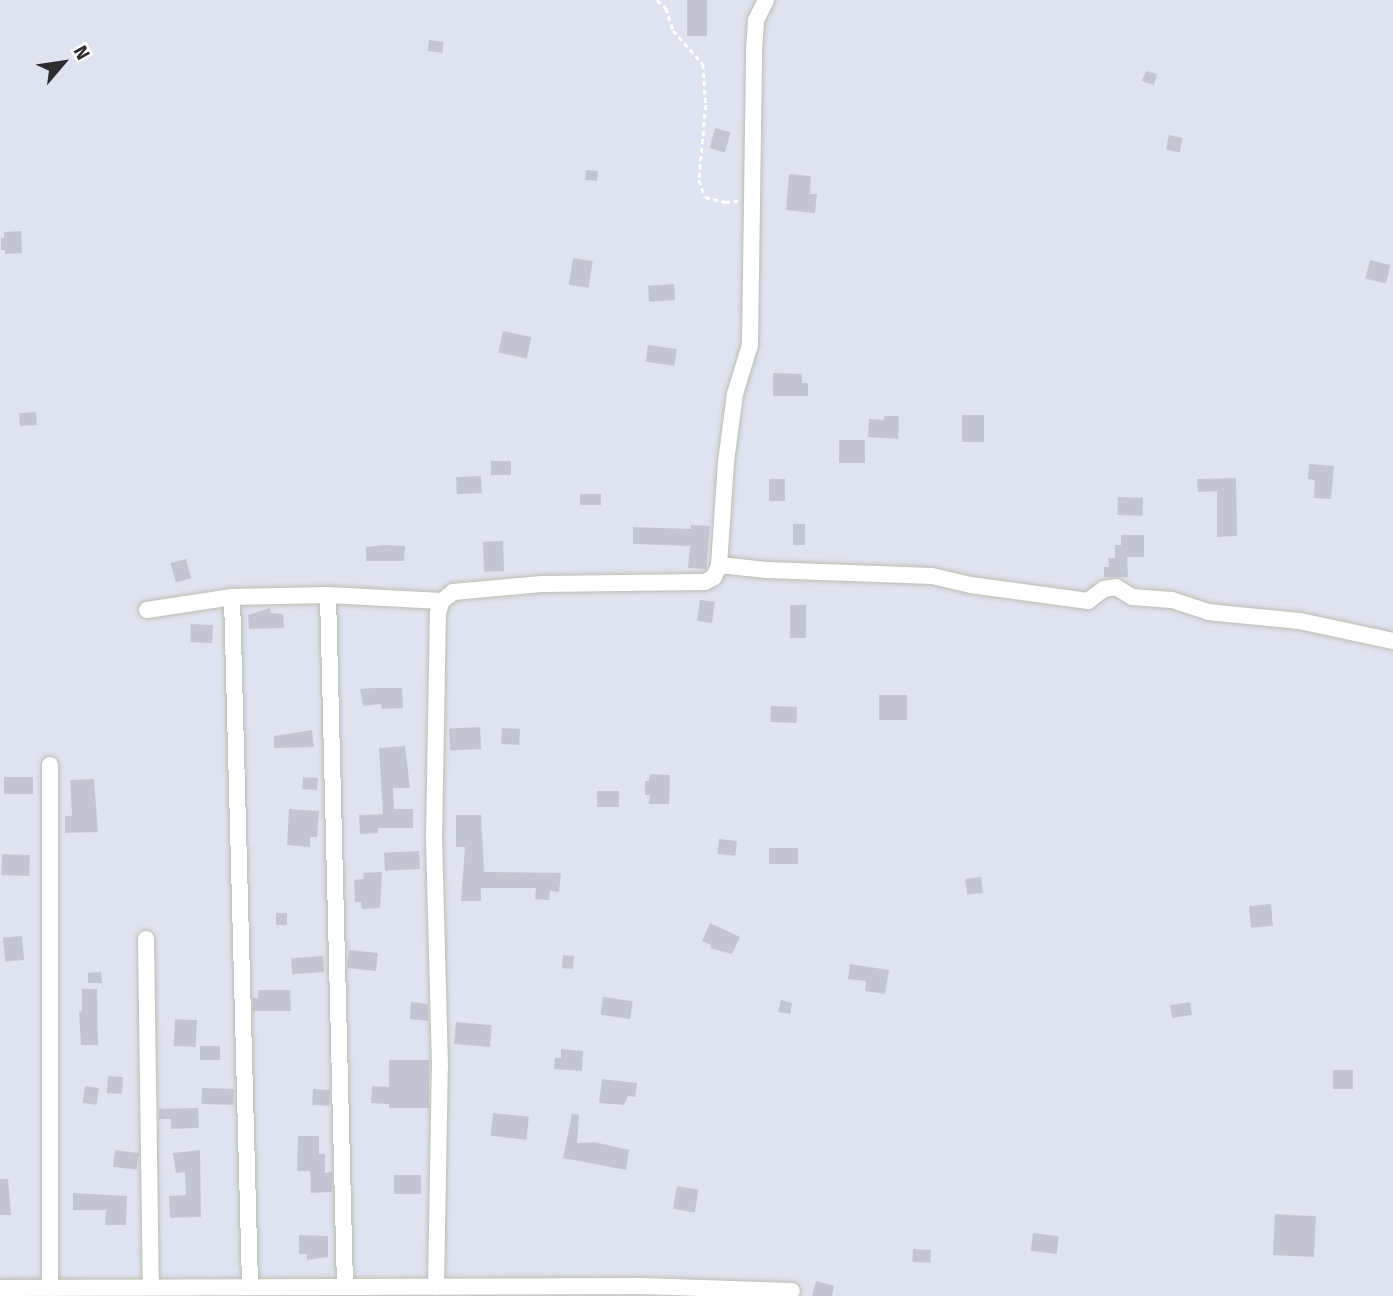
<!DOCTYPE html>
<style>
body{margin:0}
#map{position:relative;width:1393px;height:1296px;overflow:hidden;background:#dfe2ef;font-family:"Fira Sans",sans-serif}
div>[style]{position:absolute}
[style*='--x']{left:calc(var(--x)*1px);top:calc(var(--y)*1px);width:calc(var(--w)*1px);rotate:calc(var(--a)*1deg)}
.building>*{inset:0;background:#c3c6d2;transform-origin:0 0}
.path>*{height:2.5px;margin-top:-1.25px;transform-origin:0;background:repeating-linear-gradient(90deg,#fff 0 5px,transparent 0 8.5px)}
.roads{filter:drop-shadow(0 0 2px #bdbdaf) drop-shadow(0 0 2px #bdbdaf)}
.minor>*{height:16px;margin:-8px;padding:0 8px;transform-origin:8px;border-radius:8px;background:#fff}
span{translate:-50% -50%;white-space:nowrap;text-align:center;line-height:1.15;-webkit-text-stroke:5px #fff;paint-order:stroke}
.north{position:absolute;left:28px;top:28px;width:70px;height:70px;-webkit-text-stroke:5px #fff;paint-order:stroke;rotate:61deg;font-size:19px;font-weight:700;line-height:28px;text-align:center;color:#2d2d2d}
.north::after{content:'';display:block;margin:auto;width:24px;height:32px;background:#2d2d2d;clip-path:polygon(50% 0,100% 100%,50% 72%,0 100%)}
</style>
<div id="map">
<div class="building">
<div style="left:687px;top:0;width:20px;height:36px"></div>
<div style="left:429px;top:40px;width:15px;height:11px;rotate:8deg"></div>
<div style="clip-path:polygon(1146px 71px,1157px 74px,1154px 85px,1142px 81px)"></div>
<div style="left:715px;top:128px;width:16px;height:21px;rotate:15deg"></div>
<div style="left:1169px;top:135px;width:14px;height:15px;rotate:12deg"></div>
<div style="left:586px;top:170px;width:12px;height:10px;rotate:5deg"></div>
<div style="clip-path:polygon(789px 174px,811px 176px,810px 194px,817px 194px,815px 213px,786px 210px)"></div>
<div style="clip-path:polygon(21px 231px,22px 253px,5px 254px,5px 250px,1px 250px,1px 238px,4px 238px,4px 232px)"></div>
<div style="left:573px;top:258px;width:20px;height:27px;rotate:9deg"></div>
<div style="left:1370px;top:260px;width:21px;height:19px;rotate:14deg"></div>
<div style="left:674px;top:284px;width:16px;height:26px;rotate:86deg"></div>
<div style="left:503px;top:331px;width:29px;height:22px;rotate:12deg"></div>
<div style="left:648px;top:345px;width:29px;height:17px;rotate:8deg"></div>
<div style="clip-path:polygon(773px 373px,802px 374px,802px 383px,808px 383px,808px 396px,773px 396px)"></div>
<div style="left:36px;top:412px;width:13px;height:17px;rotate:86deg"></div>
<div style="left:962px;top:415px;width:22px;height:27px"></div>
<div style="clip-path:polygon(884px 416px,899px 416px,898px 439px,868px 437px,869px 419px,884px 420px)"></div>
<div style="left:839px;top:440px;width:26px;height:23px"></div>
<div style="left:491px;top:461px;width:20px;height:14px"></div>
<div style="clip-path:polygon(1309px 464px,1334px 466px,1331px 499px,1314px 498px,1315px 480px,1308px 479px)"></div>
<div style="left:481px;top:476px;width:17px;height:25px;rotate:87deg"></div>
<div style="clip-path:polygon(1236px 478px,1237px 536px,1217px 537px,1217px 491px,1198px 492px,1197px 479px)"></div>
<div style="left:769px;top:479px;width:16px;height:22px"></div>
<div style="left:580px;top:494px;width:21px;height:11px"></div>
<div style="left:1118px;top:497px;width:25px;height:18px;rotate:2deg"></div>
<div style="left:793px;top:524px;width:12px;height:21px"></div>
<div style="clip-path:polygon(691px 525px,710px 526px,706px 569px,688px 568px,690px 546px,633px 544px,633px 527px,691px 529px)"></div>
<div style="clip-path:polygon(1121px 535px,1144px 535px,1144px 557px,1127px 557px,1128px 577px,1104px 577px,1104px 567px,1109px 567px,1108px 558px,1115px 558px,1115px 545px,1121px 545px)"></div>
<div style="left:503px;top:541px;width:30px;height:20px;rotate:88deg"></div>
<div style="clip-path:polygon(386px 545px,405px 546px,404px 561px,366px 561px,366px 547px)"></div>
<div style="left:186px;top:559px;width:20px;height:16px;rotate:75deg"></div>
<div style="left:700px;top:600px;width:15px;height:21px;rotate:8deg"></div>
<div style="left:790px;top:605px;width:16px;height:33px"></div>
<div style="clip-path:polygon(270px 608px,271px 613px,283px 614px,284px 628px,249px 629px,248px 615px)"></div>
<div style="left:191px;top:624px;width:22px;height:18px;rotate:3deg"></div>
<div style="clip-path:polygon(374px 688px,402px 688px,403px 708px,382px 709px,381px 704px,363px 706px,360px 689px)"></div>
<div style="left:879px;top:695px;width:28px;height:25px"></div>
<div style="left:771px;top:706px;width:26px;height:16px;rotate:2deg"></div>
<div style="left:480px;top:727px;width:22px;height:31px;rotate:87deg"></div>
<div style="left:502px;top:728px;width:18px;height:16px;rotate:3deg"></div>
<div style="clip-path:polygon(312px 730px,314px 747px,274px 748px,274px 736px)"></div>
<div style="clip-path:polygon(405px 746px,410px 788px,393px 788px,394px 809px,413px 809px,413px 828px,378px 828px,378px 833px,360px 834px,359px 815px,383px 814px,379px 748px)"></div>
<div style="clip-path:polygon(650px 774px,670px 775px,669px 804px,649px 804px,650px 795px,645px 795px,645px 781px,649px 781px)"></div>
<div style="left:4px;top:777px;width:29px;height:17px"></div>
<div style="left:303px;top:777px;width:15px;height:12px;rotate:4deg"></div>
<div style="clip-path:polygon(94px 779px,98px 832px,65px 833px,65px 816px,72px 816px,70px 780px)"></div>
<div style="left:597px;top:791px;width:22px;height:16px"></div>
<div style="clip-path:polygon(289px 809px,319px 811px,317px 837px,310px 837px,310px 847px,287px 845px)"></div>
<div style="clip-path:polygon(456px 815px,481px 815px,484px 872px,561px 873px,559px 892px,550px 891px,549px 900px,535px 899px,536px 888px,481px 888px,481px 901px,461px 901px,465px 847px,456px 847px)"></div>
<div style="left:719px;top:839px;width:18px;height:15px;rotate:6deg"></div>
<div style="left:798px;top:848px;width:16px;height:29px;rotate:90deg"></div>
<div style="left:419px;top:851px;width:18px;height:35px;rotate:87deg"></div>
<div style="left:2px;top:854px;width:28px;height:21px;rotate:2deg"></div>
<div style="clip-path:polygon(382px 872px,380px 908px,362px 909px,361px 902px,355px 902px,354px 880px,364px 879px,363px 873px)"></div>
<div style="left:981px;top:877px;width:16px;height:16px;rotate:83deg"></div>
<div style="left:1271px;top:904px;width:22px;height:22px;rotate:85deg"></div>
<div style="left:276px;top:913px;width:11px;height:12px"></div>
<div style="clip-path:polygon(710px 923px,740px 937px,732px 954px,710px 948px,711px 945px,702px 941px)"></div>
<div style="left:22px;top:936px;width:24px;height:19px;rotate:85deg"></div>
<div style="left:349px;top:950px;width:29px;height:18px;rotate:6deg"></div>
<div style="left:563px;top:955px;width:11px;height:13px;rotate:5deg"></div>
<div style="left:323px;top:956px;width:16px;height:32px;rotate:86deg"></div>
<div style="clip-path:polygon(850px 964px,889px 970px,885px 994px,865px 991px,866px 981px,848px 979px)"></div>
<div style="clip-path:polygon(101px 972px,102px 983px,88px 983px,88px 973px)"></div>
<div style="clip-path:polygon(82px 989px,97px 989px,98px 1045px,81px 1045px,79px 1012px,82px 1011px)"></div>
<div style="clip-path:polygon(258px 990px,290px 990px,291px 1011px,253px 1011px,253px 998px,258px 998px)"></div>
<div style="left:603px;top:997px;width:30px;height:18px;rotate:8deg"></div>
<div style="clip-path:polygon(781px 1000px,792px 1003px,790px 1014px,778px 1012px)"></div>
<div style="clip-path:polygon(411px 1002px,428px 1004px,428px 1021px,410px 1019px)"></div>
<div style="left:1190px;top:1002px;width:13px;height:20px;rotate:81deg"></div>
<div style="left:175px;top:1019px;width:22px;height:27px;rotate:3deg"></div>
<div style="left:456px;top:1022px;width:36px;height:22px;rotate:5deg"></div>
<div style="left:200px;top:1046px;width:20px;height:14px"></div>
<div style="clip-path:polygon(561px 1049px,583px 1051px,582px 1071px,554px 1069px,555px 1058px,561px 1058px)"></div>
<div style="clip-path:polygon(389px 1060px,429px 1060px,429px 1108px,389px 1108px,389px 1104px,371px 1103px,372px 1086px,389px 1087px)"></div>
<div style="left:1333px;top:1070px;width:20px;height:19px"></div>
<div style="left:108px;top:1076px;width:15px;height:17px;rotate:4deg"></div>
<div style="clip-path:polygon(602px 1079px,637px 1083px,635px 1097px,628px 1096px,624px 1105px,599px 1103px)"></div>
<div style="left:85px;top:1086px;width:14px;height:17px;rotate:8deg"></div>
<div style="left:202px;top:1088px;width:32px;height:16px;rotate:2deg"></div>
<div style="left:313px;top:1089px;width:17px;height:16px;rotate:3deg"></div>
<div style="clip-path:polygon(198px 1108px,199px 1128px,171px 1129px,171px 1119px,159px 1119px,159px 1109px)"></div>
<div style="left:493px;top:1113px;width:36px;height:23px;rotate:6deg"></div>
<div style="clip-path:polygon(572px 1114px,579px 1115px,577px 1143px,594px 1142px,629px 1150px,626px 1170px,563px 1158px)"></div>
<div style="clip-path:polygon(298px 1136px,319px 1136px,319px 1154px,325px 1154px,325px 1173px,332px 1172px,332px 1192px,311px 1193px,310px 1171px,297px 1171px)"></div>
<div style="left:115px;top:1150px;width:24px;height:17px;rotate:7deg"></div>
<div style="clip-path:polygon(200px 1150px,201px 1217px,170px 1218px,169px 1196px,186px 1195px,185px 1172px,176px 1173px,173px 1153px)"></div>
<div style="left:394px;top:1175px;width:27px;height:19px"></div>
<div style="clip-path:polygon(0 1179px,8px 1179px,11px 1215px,0 1215px)"></div>
<div style="left:677px;top:1186px;width:22px;height:23px;rotate:10deg"></div>
<div style="clip-path:polygon(73px 1193px,127px 1196px,126px 1225px,105px 1225px,106px 1210px,73px 1210px)"></div>
<div style="left:1275px;top:1214px;width:41px;height:41px;rotate:3deg"></div>
<div style="left:1033px;top:1233px;width:26px;height:18px;rotate:7deg"></div>
<div style="clip-path:polygon(299px 1235px,328px 1236px,328px 1257px,307px 1260px,307px 1254px,299px 1254px)"></div>
<div style="left:913px;top:1249px;width:18px;height:13px;rotate:3deg"></div>
<div style="clip-path:polygon(816px 1281px,834px 1286px,832px 1296px,812px 1296px)"></div>
</div>
<div class="path">
<div style="--x:657;--y:0;--w:12;--a:42"></div>
<div style="--x:666;--y:8;--w:23;--a:72"></div>
<div style="--x:673;--y:30;--w:45;--a:48.6"></div>
<div style="--x:703;--y:64;--w:41;--a:85.8"></div>
<div style="--x:706;--y:105;--w:75;--a:95.3"></div>
<div style="--x:699;--y:180;--w:18;--a:71"></div>
<div style="--x:705;--y:197;--w:21;--a:14"></div>
<div style="--x:725;--y:202;--w:13;--a:-4"></div>
</div>
<div class="roads">
<div class="minor">
<div style="--x:719;--y:565;--w:48;--a:5.9"></div>
<div style="--x:767;--y:570;--w:165;--a:2.1"></div>
<div style="--x:932;--y:576;--w:40;--a:13"></div>
<div style="--x:971;--y:585;--w:118;--a:7.8"></div>
<div style="--x:1088;--y:601;--w:20;--a:-37"></div>
<div style="--x:1104;--y:589;--w:12;--a:-9"></div>
<div style="--x:1116;--y:587;--w:19;--a:32"></div>
<div style="--x:1132;--y:597;--w:40;--a:4.3"></div>
<div style="--x:1172;--y:600;--w:38;--a:18"></div>
<div style="--x:1208;--y:612;--w:92;--a:5.6"></div>
<div style="--x:1300;--y:621;--w:95;--a:12.1"></div>
<div style="--x:328;--y:595;--w:691;--a:88.59"></div>
<div style="--x:232;--y:597;--w:689;--a:88.5"></div>
<div style="--x:147;--y:610;--w:86;--a:-8.7"></div>
<div style="--x:232;--y:597;--w:96;--a:-1.2"></div>
<div style="--x:328;--y:595;--w:114;--a:3"></div>
<div style="--x:146;--y:939;--w:348;--a:89.2"></div>
<div style="--x:436;--y:1287;--w:220;--a:-89"></div>
<div style="--x:440;--y:1067;--w:228;--a:-91.5"></div>
<div style="--x:434;--y:839;--w:226;--a:-89"></div>
<div style="--x:438;--y:613;--w:13;--a:-72"></div>
<div style="--x:442;--y:601;--w:14;--a:-39"></div>
<div style="--x:453;--y:592;--w:89;--a:-5.1"></div>
<div style="--x:542;--y:584;--w:163;--a:-0.7"></div>
<div style="--x:705;--y:582;--w:10;--a:-29"></div>
<div style="--x:714;--y:577;--w:13;--a:-67"></div>
<div style="--x:719;--y:565;--w:103;--a:-86.1"></div>
<div style="--x:726;--y:462;--w:69;--a:-82.5"></div>
<div style="--x:735;--y:394;--w:51;--a:-73"></div>
<div style="--x:750;--y:345;--w:295;--a:-89.2"></div>
<div style="--x:754;--y:50;--w:30;--a:-86"></div>
<div style="--x:756;--y:20;--w:22;--a:-63"></div>
<div style="--x:0;--y:1288;--w:642;--a:-0.18"></div>
<div style="--x:642;--y:1286;--w:150;--a:1.9"></div>
<div style="--x:50;--y:1288;--w:523;--a:-90"></div>
</div>
</div>
<div class="north">N</div>
</div>
